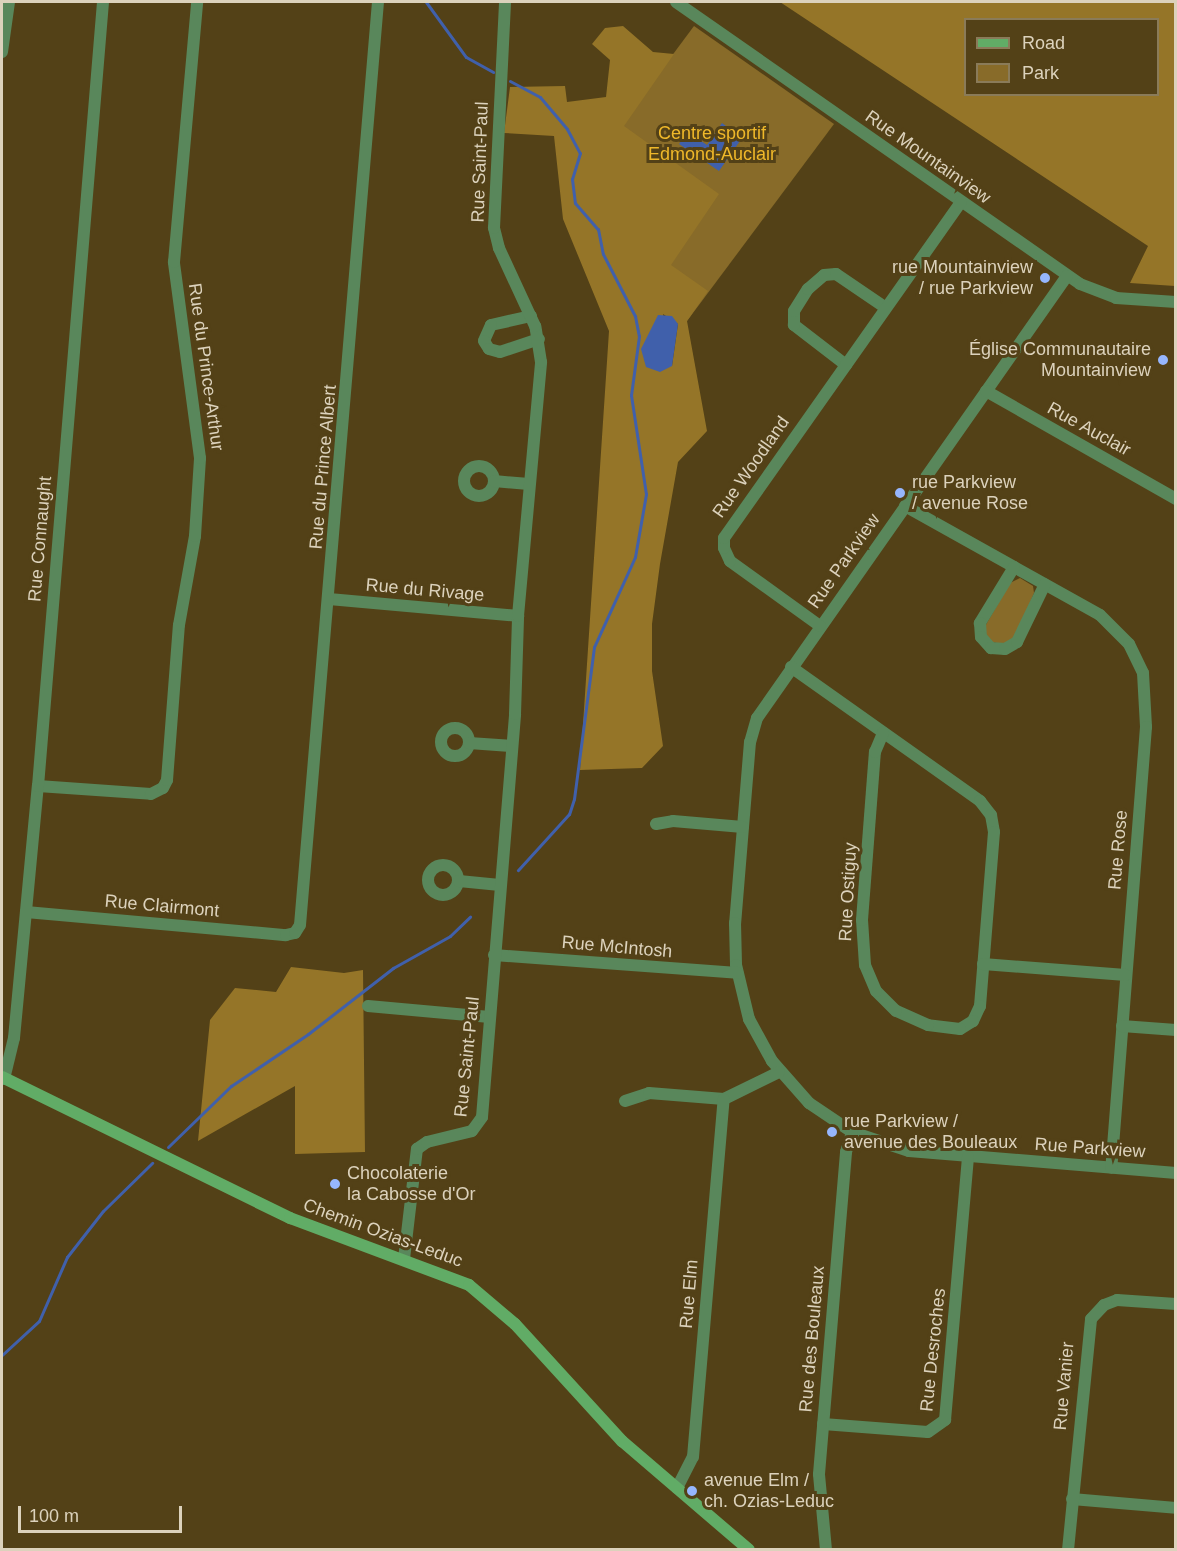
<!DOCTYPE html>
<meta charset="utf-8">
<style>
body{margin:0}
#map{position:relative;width:1177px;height:1551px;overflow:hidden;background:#534117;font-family:Arial,sans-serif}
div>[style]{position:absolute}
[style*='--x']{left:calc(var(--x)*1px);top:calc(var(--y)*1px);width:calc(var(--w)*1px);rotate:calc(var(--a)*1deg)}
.green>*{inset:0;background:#886b29}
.forest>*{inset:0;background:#957528}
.water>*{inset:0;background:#4060ab}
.stream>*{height:3px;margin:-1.5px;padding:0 1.5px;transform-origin:1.5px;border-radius:1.5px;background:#4060ab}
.street>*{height:12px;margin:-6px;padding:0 6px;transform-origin:6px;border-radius:6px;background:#59875b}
.street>.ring{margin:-6px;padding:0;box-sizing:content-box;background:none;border:12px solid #59875b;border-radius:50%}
.secondary>*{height:12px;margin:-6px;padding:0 6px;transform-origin:6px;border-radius:6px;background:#61ac66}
.dots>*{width:16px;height:16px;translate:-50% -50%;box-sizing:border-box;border:3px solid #534117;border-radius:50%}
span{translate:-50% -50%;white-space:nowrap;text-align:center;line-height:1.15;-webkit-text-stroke:6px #534117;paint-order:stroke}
.park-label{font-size:18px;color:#efb82a}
.street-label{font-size:18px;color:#dcd2bc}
.poi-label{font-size:18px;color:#dcd2bc}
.right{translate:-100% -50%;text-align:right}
.left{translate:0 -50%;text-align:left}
.frame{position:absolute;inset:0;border:3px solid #dcd2bc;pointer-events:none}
.legend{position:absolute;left:964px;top:18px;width:195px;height:78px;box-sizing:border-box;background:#534117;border:2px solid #8a7b59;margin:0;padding:8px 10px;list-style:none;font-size:18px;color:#dcd2bc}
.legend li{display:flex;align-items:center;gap:12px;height:30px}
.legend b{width:30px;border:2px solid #8a7b59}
.scale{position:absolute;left:18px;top:1506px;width:164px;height:27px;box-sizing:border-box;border:3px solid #dcd2bc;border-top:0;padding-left:8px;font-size:18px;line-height:21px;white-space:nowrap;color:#dcd2bc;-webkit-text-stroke:4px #534117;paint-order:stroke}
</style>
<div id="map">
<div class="green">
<div style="clip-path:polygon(694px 26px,834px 124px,687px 321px,610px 139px)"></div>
<div style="clip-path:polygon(1020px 578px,1033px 586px,1034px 593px,1017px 634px,1006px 645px,988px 641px,984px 628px,1010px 583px)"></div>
</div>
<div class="forest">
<div style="clip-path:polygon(evenodd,780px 2px,1175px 2px,1175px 286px,1130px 283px,1148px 246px,780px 2px,966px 20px,1158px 20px,1158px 94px,966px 94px,966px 20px)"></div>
<div style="clip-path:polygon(evenodd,623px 26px,653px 52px,674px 54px,624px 126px,719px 194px,671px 265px,708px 291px,687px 321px,707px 431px,678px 462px,660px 564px,652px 624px,652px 671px,663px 746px,642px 768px,580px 770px,609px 331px,563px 219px,554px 136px,504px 133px,510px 87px,565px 86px,567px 102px,606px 97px,610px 60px,592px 44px,605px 28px,623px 26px,663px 314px,678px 324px,672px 366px,663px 314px)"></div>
<div style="clip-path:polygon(291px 967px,344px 973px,363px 970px,365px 1152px,295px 1154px,295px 1086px,198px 1141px,210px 1020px,235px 988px,276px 992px)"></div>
</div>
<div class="water">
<div style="clip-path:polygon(722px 123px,742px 138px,719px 171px,679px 144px,688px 132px,707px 145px)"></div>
<div style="clip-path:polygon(658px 315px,672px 316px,678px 324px,672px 366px,660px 372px,646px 367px,641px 349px)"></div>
</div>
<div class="stream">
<div style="--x:426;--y:2;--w:68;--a:54"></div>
<div style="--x:466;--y:57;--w:31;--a:29"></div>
<div style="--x:510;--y:81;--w:34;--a:28"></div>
<div style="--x:540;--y:97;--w:42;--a:49.8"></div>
<div style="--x:567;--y:129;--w:27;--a:62"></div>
<div style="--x:580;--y:153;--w:27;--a:107"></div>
<div style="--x:572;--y:179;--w:24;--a:83"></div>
<div style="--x:575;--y:203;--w:35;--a:49"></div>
<div style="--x:598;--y:229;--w:25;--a:79"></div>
<div style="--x:603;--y:254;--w:70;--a:62.7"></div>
<div style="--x:635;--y:316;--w:20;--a:79"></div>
<div style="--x:639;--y:336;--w:60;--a:97.7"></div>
<div style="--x:631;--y:395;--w:100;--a:81.4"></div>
<div style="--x:646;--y:494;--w:64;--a:99.9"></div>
<div style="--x:635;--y:557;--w:99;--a:114.5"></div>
<div style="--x:594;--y:647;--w:153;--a:97.5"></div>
<div style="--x:574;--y:799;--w:16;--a:108"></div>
<div style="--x:569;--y:814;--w:76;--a:132.3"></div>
<div style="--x:168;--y:1147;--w:88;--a:-44.1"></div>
<div style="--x:231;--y:1086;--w:93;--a:-34"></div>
<div style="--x:308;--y:1034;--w:108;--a:-37.8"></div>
<div style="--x:393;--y:968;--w:65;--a:-29.3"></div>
<div style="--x:450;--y:936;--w:28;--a:-44"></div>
<div style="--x:2;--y:1355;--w:50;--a:-42.6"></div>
<div style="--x:39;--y:1321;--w:70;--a:-66.4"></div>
<div style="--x:67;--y:1257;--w:58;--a:-52"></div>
<div style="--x:103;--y:1211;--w:69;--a:-44.4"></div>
</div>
<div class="street">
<div style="--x:676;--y:2;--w:493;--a:34.9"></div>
<div style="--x:1080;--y:284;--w:39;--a:21"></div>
<div style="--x:1116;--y:298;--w:60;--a:3.8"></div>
<div style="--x:2;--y:52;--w:50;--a:-82"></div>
<div style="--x:1067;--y:276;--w:540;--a:125.04"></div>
<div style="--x:757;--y:718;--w:25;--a:106"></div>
<div style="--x:750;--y:742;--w:182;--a:94.7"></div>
<div style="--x:735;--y:923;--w:42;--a:88.6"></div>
<div style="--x:736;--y:965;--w:56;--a:76.5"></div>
<div style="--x:749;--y:1019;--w:48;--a:61.3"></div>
<div style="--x:772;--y:1061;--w:56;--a:48.6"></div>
<div style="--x:809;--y:1103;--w:52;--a:34"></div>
<div style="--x:852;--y:1132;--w:60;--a:18.4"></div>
<div style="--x:909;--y:1151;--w:268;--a:4.7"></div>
<div style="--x:531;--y:316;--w:41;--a:167.3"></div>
<div style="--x:491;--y:325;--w:17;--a:114"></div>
<div style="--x:484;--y:341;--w:9;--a:58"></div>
<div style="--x:489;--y:349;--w:11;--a:15"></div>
<div style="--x:500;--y:352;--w:41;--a:-18.4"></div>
<div style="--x:846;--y:365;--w:66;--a:-142.4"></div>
<div style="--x:794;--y:325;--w:14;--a:-90"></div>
<div style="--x:794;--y:311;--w:26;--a:-58"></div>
<div style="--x:808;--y:289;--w:21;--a:-41"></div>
<div style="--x:824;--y:275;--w:12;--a:-5"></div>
<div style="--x:836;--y:274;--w:60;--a:34.2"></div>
<div style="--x:986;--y:391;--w:219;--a:29.6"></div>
<div class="ring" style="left:464px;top:466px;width:18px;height:18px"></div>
<div style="--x:494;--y:481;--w:35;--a:5"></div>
<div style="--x:905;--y:506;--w:223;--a:29.2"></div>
<div style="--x:1100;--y:615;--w:41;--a:45"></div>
<div style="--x:1129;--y:644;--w:32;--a:64"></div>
<div style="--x:1143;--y:673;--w:54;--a:86.8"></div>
<div style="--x:1146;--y:727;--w:442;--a:94.5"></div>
<div style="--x:1014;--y:567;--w:66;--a:121.3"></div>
<div style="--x:980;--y:623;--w:14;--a:86"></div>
<div style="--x:981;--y:637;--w:15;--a:48"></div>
<div style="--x:991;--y:648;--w:14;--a:4"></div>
<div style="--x:1005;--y:649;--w:14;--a:-30"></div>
<div style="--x:1017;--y:642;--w:64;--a:-64.2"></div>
<div style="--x:329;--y:599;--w:190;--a:5.1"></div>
<div style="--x:820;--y:626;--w:111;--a:-144.2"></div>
<div style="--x:730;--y:561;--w:14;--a:-115"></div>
<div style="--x:724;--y:548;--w:10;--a:-90"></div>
<div style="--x:724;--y:538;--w:411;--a:-54.8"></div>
<div style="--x:791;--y:667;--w:232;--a:35.3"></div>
<div style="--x:980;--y:801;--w:18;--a:52"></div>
<div style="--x:991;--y:815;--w:17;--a:80"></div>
<div style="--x:994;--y:832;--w:175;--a:94.6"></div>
<div style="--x:980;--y:1006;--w:17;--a:115"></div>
<div style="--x:973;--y:1021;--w:15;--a:148"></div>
<div style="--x:960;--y:1029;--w:32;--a:-173"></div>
<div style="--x:928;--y:1025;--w:35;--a:-156"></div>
<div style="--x:896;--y:1011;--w:28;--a:-135"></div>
<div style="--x:876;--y:991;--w:28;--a:-113"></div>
<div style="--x:865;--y:965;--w:45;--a:-93.8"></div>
<div style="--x:862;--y:920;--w:169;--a:-85.6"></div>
<div style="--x:875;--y:752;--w:21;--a:-67"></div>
<div class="ring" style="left:441px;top:728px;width:16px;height:16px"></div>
<div style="--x:469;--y:743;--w:43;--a:4"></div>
<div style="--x:38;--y:786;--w:113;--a:4"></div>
<div style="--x:151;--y:794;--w:13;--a:-27"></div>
<div style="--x:163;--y:788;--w:9;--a:-63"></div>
<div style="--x:167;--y:780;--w:155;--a:-85.6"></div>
<div style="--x:179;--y:625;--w:90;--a:-79.8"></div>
<div style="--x:195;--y:536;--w:78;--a:-86.3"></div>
<div style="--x:200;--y:458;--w:198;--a:-97.6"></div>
<div style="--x:174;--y:262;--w:261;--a:-84.9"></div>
<div style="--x:656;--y:824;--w:17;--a:-10"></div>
<div style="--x:673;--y:821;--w:70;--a:4.9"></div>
<div class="ring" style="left:428px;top:865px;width:18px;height:18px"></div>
<div style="--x:459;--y:881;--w:41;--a:5.6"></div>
<div style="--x:26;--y:912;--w:261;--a:5.1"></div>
<div style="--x:286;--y:935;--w:9;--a:-13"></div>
<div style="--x:295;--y:933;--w:9;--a:-58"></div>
<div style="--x:300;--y:925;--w:926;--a:-85.17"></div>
<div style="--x:494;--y:955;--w:244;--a:4.2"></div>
<div style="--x:983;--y:964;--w:143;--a:4.4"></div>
<div style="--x:368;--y:1006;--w:122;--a:5.2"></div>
<div style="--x:1122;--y:1026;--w:54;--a:4.2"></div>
<div style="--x:4;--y:1079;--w:42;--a:-76.3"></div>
<div style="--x:14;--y:1038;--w:253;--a:-84.6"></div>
<div style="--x:38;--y:786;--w:787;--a:-85.26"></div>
<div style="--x:625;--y:1101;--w:25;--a:-18"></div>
<div style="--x:649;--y:1093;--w:75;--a:4.6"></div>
<div style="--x:724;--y:1099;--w:61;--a:-26.1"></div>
<div style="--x:404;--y:1259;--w:111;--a:-83.3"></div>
<div style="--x:417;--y:1149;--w:12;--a:-35"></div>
<div style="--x:427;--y:1142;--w:46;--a:-13.7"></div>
<div style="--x:472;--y:1131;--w:17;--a:-54"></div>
<div style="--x:482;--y:1117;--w:404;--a:-85.3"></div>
<div style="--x:515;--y:714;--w:98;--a:-88.2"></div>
<div style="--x:518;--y:616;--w:255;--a:-84.8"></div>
<div style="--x:541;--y:362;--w:36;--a:-99"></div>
<div style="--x:535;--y:326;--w:86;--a:-114.8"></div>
<div style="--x:499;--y:248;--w:21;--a:-104"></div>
<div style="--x:494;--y:228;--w:226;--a:-87.2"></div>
<div style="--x:823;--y:1424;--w:105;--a:4.4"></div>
<div style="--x:928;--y:1432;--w:21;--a:-35"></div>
<div style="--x:945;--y:1420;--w:264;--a:-85"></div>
<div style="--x:677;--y:1488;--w:35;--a:-63"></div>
<div style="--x:693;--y:1457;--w:359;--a:-85.1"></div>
<div style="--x:1072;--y:1499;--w:104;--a:4.9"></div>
<div style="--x:826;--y:1550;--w:76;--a:-95.3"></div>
<div style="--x:819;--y:1474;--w:323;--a:-85.2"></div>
<div style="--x:846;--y:1152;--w:21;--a:-73"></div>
<div style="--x:1068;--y:1550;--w:232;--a:-84.3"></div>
<div style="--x:1091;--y:1319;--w:19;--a:-47"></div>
<div style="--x:1104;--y:1305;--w:14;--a:-21"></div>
<div style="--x:1117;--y:1300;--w:59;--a:3.9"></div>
</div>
<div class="secondary">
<div style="--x:2;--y:1077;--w:321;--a:26.1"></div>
<div style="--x:290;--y:1218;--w:191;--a:20.5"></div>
<div style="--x:469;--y:1285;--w:60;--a:40.3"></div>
<div style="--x:515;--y:1324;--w:159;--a:47.6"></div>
<div style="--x:622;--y:1441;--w:167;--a:40.6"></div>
</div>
<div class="dots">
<div style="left:1045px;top:278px;background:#96b6fd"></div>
<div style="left:1163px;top:360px;background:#96b6fd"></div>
<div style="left:900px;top:493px;background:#96b6fd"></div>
<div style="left:832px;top:1132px;background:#96b6fd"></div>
<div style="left:335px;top:1184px;background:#96b6fd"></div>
<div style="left:692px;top:1491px;background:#96b6fd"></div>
</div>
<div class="park-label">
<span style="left:712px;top:144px">Centre sportif<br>Edmond-Auclair</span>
</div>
<div class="street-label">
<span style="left:928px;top:157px;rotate:35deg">Rue Mountainview</span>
<span style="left:480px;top:162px;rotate:-88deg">Rue Saint-Paul</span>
<span style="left:206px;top:367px;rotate:82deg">Rue du Prince-Arthur</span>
<span style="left:1089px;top:429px;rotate:29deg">Rue Auclair</span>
<span style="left:323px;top:467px;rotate:-85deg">Rue du Prince Albert</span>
<span style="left:751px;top:467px;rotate:-55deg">Rue Woodland</span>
<span style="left:40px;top:539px;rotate:-85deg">Rue Connaught</span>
<span style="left:844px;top:561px;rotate:-55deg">Rue Parkview</span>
<span style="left:425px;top:590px;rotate:5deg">Rue du Rivage</span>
<span style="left:1118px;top:850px;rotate:-85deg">Rue Rose</span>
<span style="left:848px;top:892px;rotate:-87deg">Rue Ostiguy</span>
<span style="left:162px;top:906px;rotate:5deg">Rue Clairmont</span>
<span style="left:617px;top:947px;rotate:5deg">Rue McIntosh</span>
<span style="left:467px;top:1057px;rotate:-84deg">Rue Saint-Paul</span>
<span style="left:1090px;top:1148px;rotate:4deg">Rue Parkview</span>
<span style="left:383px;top:1233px;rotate:20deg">Chemin Ozias-Leduc</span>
<span style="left:689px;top:1294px;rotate:-85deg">Rue Elm</span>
<span style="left:812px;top:1339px;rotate:-85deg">Rue des Bouleaux</span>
<span style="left:933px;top:1350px;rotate:-84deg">Rue Desroches</span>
<span style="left:1064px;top:1386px;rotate:-85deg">Rue Vanier</span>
</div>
<div class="poi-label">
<span class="right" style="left:1033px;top:278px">rue Mountainview<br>/ rue Parkview</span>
<span class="right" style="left:1151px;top:360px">Église Communautaire<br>Mountainview</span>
<span class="left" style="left:912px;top:493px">rue Parkview<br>/ avenue Rose</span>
<span class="left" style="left:844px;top:1132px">rue Parkview /<br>avenue des Bouleaux</span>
<span class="left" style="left:347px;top:1184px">Chocolaterie<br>la Cabosse d'Or</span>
<span class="left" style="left:704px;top:1491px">avenue Elm /<br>ch. Ozias-Leduc</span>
</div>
<div class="frame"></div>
<ul class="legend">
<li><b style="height:8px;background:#61ac66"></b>Road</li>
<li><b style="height:16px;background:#886b29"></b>Park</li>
</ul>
<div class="scale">100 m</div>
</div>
